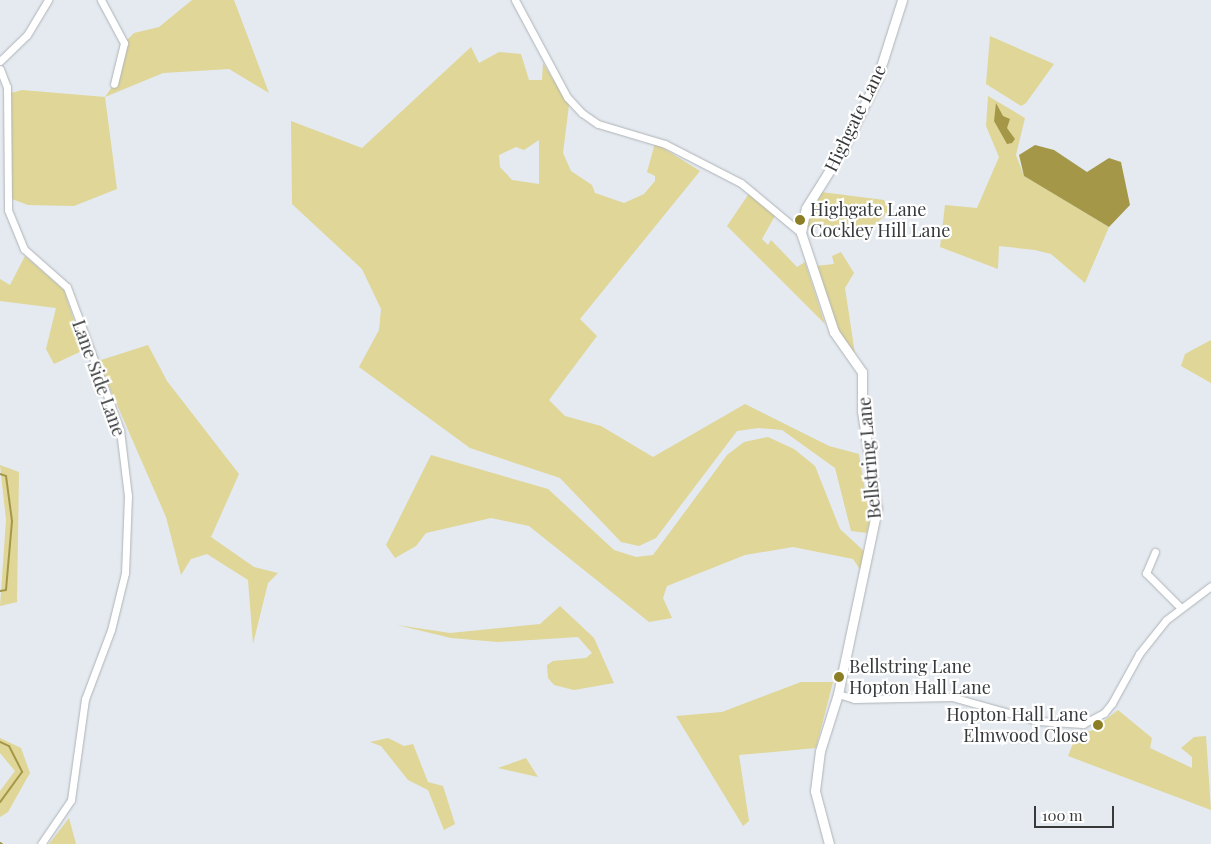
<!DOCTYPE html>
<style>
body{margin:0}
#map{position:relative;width:1211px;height:844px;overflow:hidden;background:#e4eaef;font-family:"Playfair Display",serif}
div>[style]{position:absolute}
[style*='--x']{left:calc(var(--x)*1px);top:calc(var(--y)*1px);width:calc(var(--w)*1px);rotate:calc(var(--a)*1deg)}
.green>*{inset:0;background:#dfd697}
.water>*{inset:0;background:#a49848}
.stream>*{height:2px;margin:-1px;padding:0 1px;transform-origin:1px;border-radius:1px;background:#a49848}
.roads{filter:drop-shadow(0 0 1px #aeb3b8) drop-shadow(0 0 1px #aeb3b8)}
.minor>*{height:7px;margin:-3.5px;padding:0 3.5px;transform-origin:3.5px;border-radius:3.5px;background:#fff}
.major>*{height:9px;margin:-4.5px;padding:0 4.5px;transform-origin:4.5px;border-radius:4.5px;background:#fff}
.dots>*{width:14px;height:14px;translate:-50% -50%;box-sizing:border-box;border:2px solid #fff;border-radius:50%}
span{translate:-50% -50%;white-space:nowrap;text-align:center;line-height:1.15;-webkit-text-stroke:4.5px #fff;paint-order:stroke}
.street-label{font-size:18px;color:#37393b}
.poi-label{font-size:18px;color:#37393b}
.left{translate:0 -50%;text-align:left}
.right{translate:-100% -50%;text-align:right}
.scale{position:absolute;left:1034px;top:806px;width:80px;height:22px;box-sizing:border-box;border:2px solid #37393b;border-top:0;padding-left:6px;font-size:15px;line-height:18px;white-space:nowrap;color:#37393b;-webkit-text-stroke:4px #fff;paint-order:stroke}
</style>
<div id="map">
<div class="green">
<div style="clip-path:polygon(192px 0,234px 0,269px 93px,229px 69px,163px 73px,105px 97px,117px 189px,74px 206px,28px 205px,12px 199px,11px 93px,22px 90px,105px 97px,114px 84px,120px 47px,134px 33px,159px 27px)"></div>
<div style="clip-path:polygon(990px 36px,1054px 64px,1026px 103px,1021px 106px,986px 84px)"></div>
<div style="clip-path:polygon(evenodd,471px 47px,479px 63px,499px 52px,521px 54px,529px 80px,542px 80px,543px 63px,569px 105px,563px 153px,571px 171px,592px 185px,595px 193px,624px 203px,644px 194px,655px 181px,655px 176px,647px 172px,655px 143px,700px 171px,580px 319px,597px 336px,549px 400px,565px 416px,601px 426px,653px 457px,745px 404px,829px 446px,859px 454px,870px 520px,867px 533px,851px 531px,835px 468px,782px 430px,758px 428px,737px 431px,656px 538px,639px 546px,621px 542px,560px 478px,470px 448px,359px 367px,379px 330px,381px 309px,362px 269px,292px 204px,291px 121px,362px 148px,471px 47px,539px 140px,539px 184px,512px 180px,500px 167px,499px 155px,516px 147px,524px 150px,539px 140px)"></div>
<div style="clip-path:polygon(988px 96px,1025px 118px,1016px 155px,1024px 176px,1109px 227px,1085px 283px,1051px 254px,1035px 250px,999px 246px,998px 269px,940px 247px,945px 205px,977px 208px,999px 157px,986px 126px)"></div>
<div style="clip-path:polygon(750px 192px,776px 214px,762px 239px,768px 245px,771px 240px,797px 267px,805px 262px,825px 324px,727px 226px)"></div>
<div style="clip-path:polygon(821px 192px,884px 200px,890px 211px,858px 240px,854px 224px,806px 228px)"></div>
<div style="clip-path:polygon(841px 252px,854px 273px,845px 288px,855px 354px,838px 329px,815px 266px,834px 264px,832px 256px)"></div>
<div style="clip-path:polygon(25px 256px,64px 290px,84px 350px,54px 364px,46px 349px,56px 308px,0 301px,0 279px,10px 285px)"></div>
<div style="clip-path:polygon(1211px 340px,1211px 383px,1181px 366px,1185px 354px)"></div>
<div style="clip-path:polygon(148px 345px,167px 381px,239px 474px,211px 537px,254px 567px,278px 573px,268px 583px,253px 644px,248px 580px,207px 554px,191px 559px,181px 575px,166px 517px,98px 361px)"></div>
<div style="clip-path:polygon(768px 437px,794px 449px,815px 466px,840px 529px,865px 552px,861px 571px,853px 559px,793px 547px,745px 555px,667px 586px,663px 598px,672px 618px,649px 622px,529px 526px,491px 518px,426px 533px,416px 546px,395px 558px,386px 545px,431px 455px,548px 489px,614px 550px,636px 557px,653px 555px,727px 455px,744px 442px)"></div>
<div style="clip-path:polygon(0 465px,19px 472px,17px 602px,0 606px,6px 520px)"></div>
<div style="clip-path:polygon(560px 606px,594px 638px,614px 683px,574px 690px,554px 685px,548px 678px,547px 665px,553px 661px,586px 658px,592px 653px,578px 637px,498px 642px,451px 638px,397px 625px,450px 633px,540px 624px)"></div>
<div style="clip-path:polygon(801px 682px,833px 682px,816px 748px,739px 755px,749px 821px,743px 826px,676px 716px,722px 712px)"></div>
<div style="clip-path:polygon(1118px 710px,1152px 738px,1150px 748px,1192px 768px,1192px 757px,1181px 748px,1194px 737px,1206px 736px,1211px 810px,1068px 756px,1078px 731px,1091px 731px)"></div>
<div style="clip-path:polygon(0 738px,21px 748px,30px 773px,8px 812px,0 817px,0 791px,15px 771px,0 753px)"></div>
<div style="clip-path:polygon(388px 738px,404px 746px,413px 744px,428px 782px,443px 786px,455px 824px,444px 830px,428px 790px,408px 780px,381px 746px,370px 742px)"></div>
<div style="clip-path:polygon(526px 758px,538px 777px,498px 768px)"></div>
<div style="clip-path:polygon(69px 818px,76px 844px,49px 844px)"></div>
</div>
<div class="water">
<div style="clip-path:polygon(996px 103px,1003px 116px,1010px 119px,1007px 128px,1015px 139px,1012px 143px,1007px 144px,994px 121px)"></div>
<div style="clip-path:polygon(1035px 145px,1054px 150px,1087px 172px,1109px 158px,1121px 162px,1130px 205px,1109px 227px,1024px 176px,1019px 155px)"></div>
</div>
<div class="stream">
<div style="--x:0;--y:474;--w:6;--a:18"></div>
<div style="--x:6;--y:476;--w:45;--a:82.4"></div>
<div style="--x:12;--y:521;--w:69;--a:95"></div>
<div style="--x:6;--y:590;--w:6;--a:171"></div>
<div style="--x:0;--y:742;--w:10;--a:24"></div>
<div style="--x:9;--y:746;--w:29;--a:63"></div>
<div style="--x:22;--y:772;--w:37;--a:126"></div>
<div style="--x:0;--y:843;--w:2;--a:27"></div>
</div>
<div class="roads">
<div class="minor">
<div style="--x:101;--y:0;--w:49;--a:61.9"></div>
<div style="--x:124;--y:43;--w:42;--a:103.7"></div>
<div style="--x:515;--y:0;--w:110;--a:61.8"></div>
<div style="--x:567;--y:97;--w:22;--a:47"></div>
<div style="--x:582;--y:113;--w:19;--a:35"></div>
<div style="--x:598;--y:124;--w:70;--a:16.6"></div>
<div style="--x:665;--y:144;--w:85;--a:27.2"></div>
<div style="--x:741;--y:183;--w:78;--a:39.8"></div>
<div style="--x:0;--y:61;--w:37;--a:-44"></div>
<div style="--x:27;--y:35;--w:41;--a:-59"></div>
<div style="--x:0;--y:69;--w:19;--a:69"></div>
<div style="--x:7;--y:87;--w:123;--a:89.5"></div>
<div style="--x:8;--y:210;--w:42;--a:67.7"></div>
<div style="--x:24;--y:249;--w:57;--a:41.5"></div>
<div style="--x:67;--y:287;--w:153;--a:69.7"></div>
<div style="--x:120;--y:430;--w:66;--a:83.1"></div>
<div style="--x:128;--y:496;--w:77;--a:92.2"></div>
<div style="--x:125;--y:573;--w:59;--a:103.8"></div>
<div style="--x:111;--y:630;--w:74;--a:110.6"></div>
<div style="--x:85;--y:699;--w:102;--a:97.9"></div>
<div style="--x:71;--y:800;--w:53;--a:124.3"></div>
<div style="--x:1155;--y:552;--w:23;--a:113"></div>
<div style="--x:1146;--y:573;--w:48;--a:45"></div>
<div style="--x:838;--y:694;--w:17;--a:17"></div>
<div style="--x:854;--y:699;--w:98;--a:-1.2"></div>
<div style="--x:952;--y:697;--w:88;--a:15.8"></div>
<div style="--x:1037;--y:721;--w:46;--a:3.7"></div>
<div style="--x:1083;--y:724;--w:24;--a:-28"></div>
<div style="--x:1104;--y:713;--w:13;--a:-51"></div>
<div style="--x:1112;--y:703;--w:56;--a:-61.1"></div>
<div style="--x:1139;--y:654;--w:43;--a:-51.5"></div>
<div style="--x:1166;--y:620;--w:56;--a:-37.1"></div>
</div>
<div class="major">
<div style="--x:829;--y:844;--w:55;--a:-104.8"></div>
<div style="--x:815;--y:791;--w:40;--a:-82.9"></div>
<div style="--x:820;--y:751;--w:60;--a:-72.5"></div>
<div style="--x:838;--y:694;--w:189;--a:-78.1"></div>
<div style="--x:877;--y:509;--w:99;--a:-98.7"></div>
<div style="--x:862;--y:411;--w:39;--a:-90"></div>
<div style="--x:862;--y:372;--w:49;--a:-125"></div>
<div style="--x:834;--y:332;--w:104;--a:-108.4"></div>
<div style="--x:801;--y:233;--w:25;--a:-79"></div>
<div style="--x:806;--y:208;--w:70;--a:-57.9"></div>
<div style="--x:843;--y:149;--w:78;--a:-64.1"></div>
<div style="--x:877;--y:79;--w:83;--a:-72.4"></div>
</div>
</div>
<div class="dots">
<div style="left:800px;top:220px;background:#8b7e24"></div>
<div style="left:839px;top:677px;background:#8b7e24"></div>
<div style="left:1098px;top:725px;background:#8b7e24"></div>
</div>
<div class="street-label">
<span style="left:855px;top:118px;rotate:-64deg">Highgate Lane</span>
<span style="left:99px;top:378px;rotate:70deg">Lane Side Lane</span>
<span style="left:869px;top:458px;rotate:-95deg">Bellstring Lane</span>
</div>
<div class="poi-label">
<span class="left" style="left:810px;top:220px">Highgate Lane<br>Cockley Hill Lane</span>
<span class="left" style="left:849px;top:677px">Bellstring Lane<br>Hopton Hall Lane</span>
<span class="right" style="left:1088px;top:725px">Hopton Hall Lane<br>Elmwood Close</span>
</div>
<div class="scale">100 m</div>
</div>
